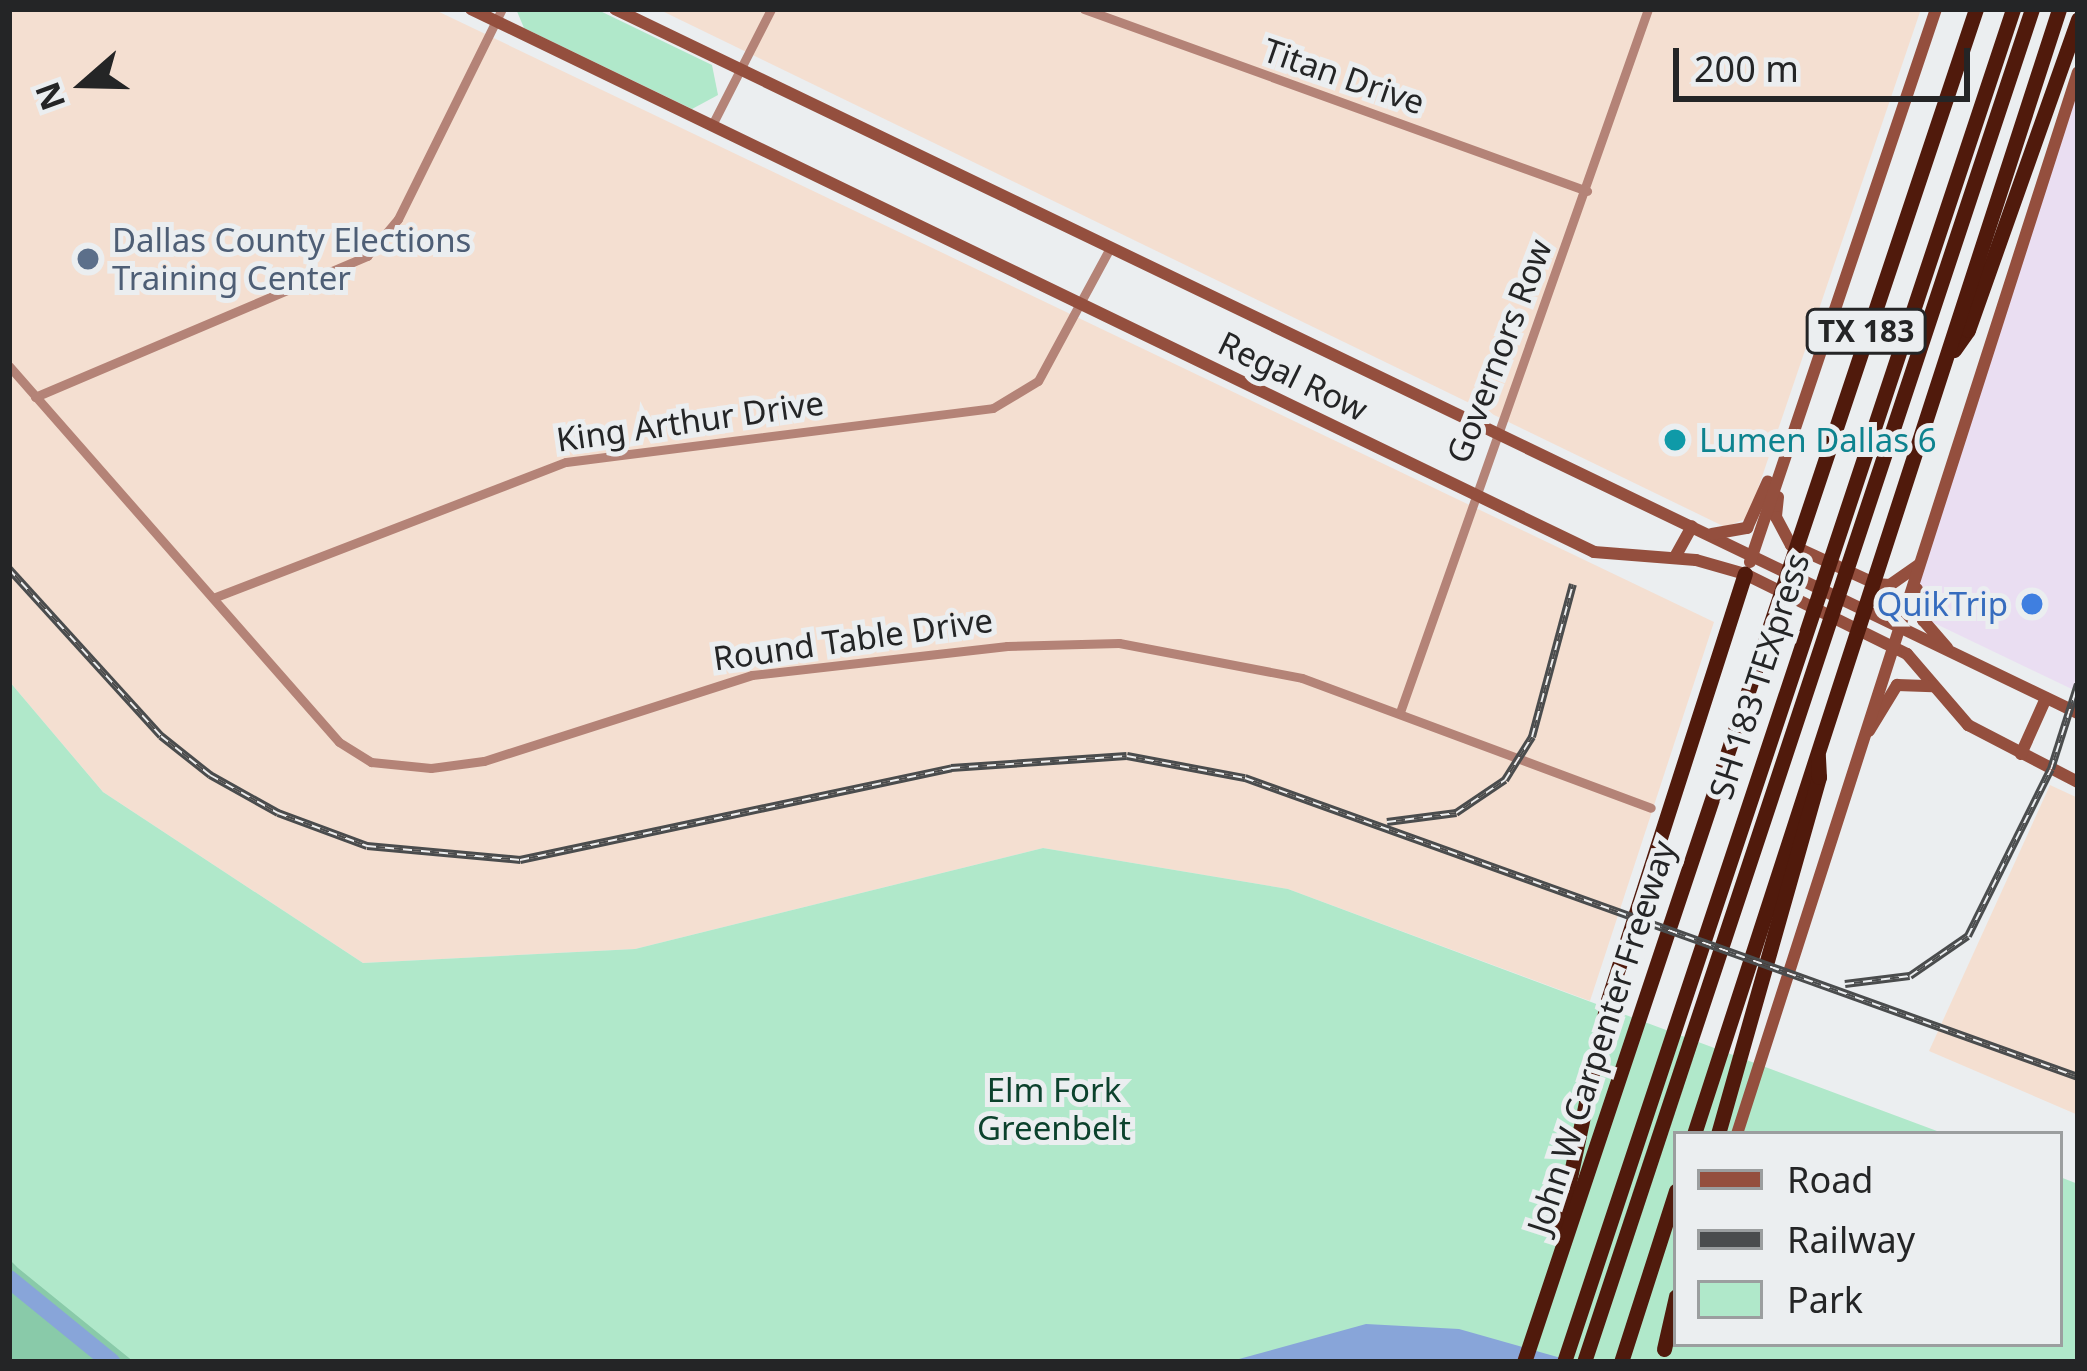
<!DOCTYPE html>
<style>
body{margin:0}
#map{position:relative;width:2087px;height:1371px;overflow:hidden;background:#ebeef0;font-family:"Noto Sans",sans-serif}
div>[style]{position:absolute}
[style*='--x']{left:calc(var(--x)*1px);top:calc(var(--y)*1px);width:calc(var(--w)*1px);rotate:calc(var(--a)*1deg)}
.commercial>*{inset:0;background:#eadef2}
.industrial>*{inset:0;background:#f4dfd1}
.green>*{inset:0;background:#b0e8ca}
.forest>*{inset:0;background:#89caa9}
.water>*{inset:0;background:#88a5d9}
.river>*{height:18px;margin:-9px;padding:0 9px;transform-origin:9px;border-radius:9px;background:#88a5d9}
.street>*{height:9px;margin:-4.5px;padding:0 4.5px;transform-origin:4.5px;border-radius:4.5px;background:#b48377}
.secondary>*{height:12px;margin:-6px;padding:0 6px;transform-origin:6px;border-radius:6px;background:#944f3e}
.highway>*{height:15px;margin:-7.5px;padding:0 7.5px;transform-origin:7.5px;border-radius:7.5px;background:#501a0c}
.rail>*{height:8px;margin-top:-4px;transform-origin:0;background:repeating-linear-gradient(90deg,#ebeef0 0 9px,#4a4c4d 0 18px);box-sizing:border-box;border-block:3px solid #4a4c4d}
.dots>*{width:33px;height:33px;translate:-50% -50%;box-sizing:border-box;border:6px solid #ebeef0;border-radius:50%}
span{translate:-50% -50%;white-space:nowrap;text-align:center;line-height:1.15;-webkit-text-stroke:10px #ebeef0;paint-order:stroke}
.shield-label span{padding:3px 9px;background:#ebeef0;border:3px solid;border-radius:9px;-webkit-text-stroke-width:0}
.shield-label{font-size:30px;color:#242526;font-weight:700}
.street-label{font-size:33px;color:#242526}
.service-label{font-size:33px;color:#4e5e75}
.left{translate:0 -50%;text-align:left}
.culture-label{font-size:33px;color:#0d838f}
.shop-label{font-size:33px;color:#366cbe}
.right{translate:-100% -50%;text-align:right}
.park-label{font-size:33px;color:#0c422d}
.frame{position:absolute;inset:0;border:12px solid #242526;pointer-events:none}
.legend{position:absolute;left:1673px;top:1131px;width:390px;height:216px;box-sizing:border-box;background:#ebeef0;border:3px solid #9b9e9f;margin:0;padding:15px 21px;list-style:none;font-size:36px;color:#242526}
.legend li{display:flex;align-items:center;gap:24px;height:60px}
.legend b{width:60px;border:3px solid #9b9e9f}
.north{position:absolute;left:24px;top:24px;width:120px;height:120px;-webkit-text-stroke:9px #ebeef0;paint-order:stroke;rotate:250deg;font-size:33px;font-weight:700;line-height:48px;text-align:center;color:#242526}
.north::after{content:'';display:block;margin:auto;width:42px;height:54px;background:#242526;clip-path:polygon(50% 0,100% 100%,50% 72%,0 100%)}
.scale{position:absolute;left:1673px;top:48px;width:297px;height:54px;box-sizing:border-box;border:6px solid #242526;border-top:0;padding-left:15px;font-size:36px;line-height:42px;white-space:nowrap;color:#242526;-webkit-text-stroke:9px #ebeef0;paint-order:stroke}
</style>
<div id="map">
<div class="commercial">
<div style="clip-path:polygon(2078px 90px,2078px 692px,1907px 610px)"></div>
</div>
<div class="industrial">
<div style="clip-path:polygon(9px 9px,433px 9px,1714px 622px,1590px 1001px,1288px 889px,1043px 848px,635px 949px,363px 963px,103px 792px,9px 681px)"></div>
<div style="clip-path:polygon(658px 9px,1921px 9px,1748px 518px,1725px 527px)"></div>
<div style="clip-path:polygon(2050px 785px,2078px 798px,2078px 1115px,1929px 1051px)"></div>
</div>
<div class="green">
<div style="clip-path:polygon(516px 9px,596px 9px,712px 65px,718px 95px,692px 109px,524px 28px)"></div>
<div style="clip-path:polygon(9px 681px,103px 792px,363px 963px,635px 949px,1043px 848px,1288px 889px,1945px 1134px,1676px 1134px,1676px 1344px,2060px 1344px,2060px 1177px,2078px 1184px,2078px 1362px,1515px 1362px,1464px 1348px,1276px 1362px,111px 1362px,9px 1279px)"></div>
</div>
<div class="forest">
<div style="clip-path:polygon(9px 1259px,18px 1268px,134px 1362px,9px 1362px)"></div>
</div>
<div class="water">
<div style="clip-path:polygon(1366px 1324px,1459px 1329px,1575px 1362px,1228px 1362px)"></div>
</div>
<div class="river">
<div style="--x:9;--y:1279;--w:132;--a:39.1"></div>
</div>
<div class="street">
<div style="--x:1084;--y:9;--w:535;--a:19.89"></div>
<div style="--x:712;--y:125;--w:130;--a:-63"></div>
<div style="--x:9;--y:366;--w:500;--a:48.73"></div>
<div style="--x:339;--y:742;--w:38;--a:32"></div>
<div style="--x:371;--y:762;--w:60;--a:5.7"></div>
<div style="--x:431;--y:768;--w:53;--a:-7.5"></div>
<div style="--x:484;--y:761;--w:281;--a:-17.8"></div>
<div style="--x:752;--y:675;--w:257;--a:-6.5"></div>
<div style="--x:1007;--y:646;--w:112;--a:-1.5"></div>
<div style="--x:1119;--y:643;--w:186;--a:10.8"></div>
<div style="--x:1302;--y:678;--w:372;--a:20.4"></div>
<div style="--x:35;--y:397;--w:361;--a:-23"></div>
<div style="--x:367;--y:256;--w:48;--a:-50"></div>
<div style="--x:398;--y:219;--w:234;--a:-63.7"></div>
<div style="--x:213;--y:598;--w:378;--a:-21.1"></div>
<div style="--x:566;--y:462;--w:430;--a:-7.2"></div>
<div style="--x:993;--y:408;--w:52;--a:-31"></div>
<div style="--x:1038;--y:381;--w:151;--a:-61.6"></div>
<div style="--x:1400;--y:712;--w:745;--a:-70.57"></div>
</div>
<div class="secondary">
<div style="--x:471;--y:9;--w:1247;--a:25.8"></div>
<div style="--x:1594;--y:552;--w:102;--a:4.5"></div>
<div style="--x:1696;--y:560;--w:51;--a:15.9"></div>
<div style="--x:1745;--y:574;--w:181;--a:26.3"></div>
<div style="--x:1907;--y:654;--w:94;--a:49.3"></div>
<div style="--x:1968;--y:725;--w:124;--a:27.4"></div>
<div style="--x:615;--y:9;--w:1624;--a:25.7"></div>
<div style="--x:1778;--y:497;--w:20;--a:96"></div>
<div style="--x:1776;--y:517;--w:32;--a:62"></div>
<div style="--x:1791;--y:545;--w:94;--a:24.6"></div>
<div style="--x:1876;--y:584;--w:14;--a:4"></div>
<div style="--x:1890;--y:585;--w:35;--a:-35"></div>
<div style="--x:1712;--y:534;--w:36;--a:-10"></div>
<div style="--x:1747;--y:528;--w:51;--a:-65.9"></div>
<div style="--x:1675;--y:557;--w:35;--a:-61"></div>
<div style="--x:1750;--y:562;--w:583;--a:-71.41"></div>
<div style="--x:1917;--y:589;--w:32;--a:79"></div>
<div style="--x:1923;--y:620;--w:37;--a:49"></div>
<div style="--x:1869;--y:731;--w:54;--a:-58.7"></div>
<div style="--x:1897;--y:685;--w:36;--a:2"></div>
<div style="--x:2021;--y:754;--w:61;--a:-65.9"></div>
<div style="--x:1737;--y:1134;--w:1115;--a:-72.2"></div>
</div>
<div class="highway">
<div style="--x:1954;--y:350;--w:24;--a:-55"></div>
<div style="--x:1968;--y:330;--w:330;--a:-70.5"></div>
<div style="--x:1694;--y:1134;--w:1183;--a:-72.02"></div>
<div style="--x:1718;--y:1134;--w:371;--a:-74.2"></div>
<div style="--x:1819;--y:777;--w:22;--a:-93"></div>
<div style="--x:1558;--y:1234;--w:236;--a:-78"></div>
<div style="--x:1607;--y:1003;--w:451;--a:-72.2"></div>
<div style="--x:1664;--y:1349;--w:54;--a:-77.2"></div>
<div style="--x:1524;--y:1362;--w:1427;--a:-71.53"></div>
<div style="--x:1564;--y:1362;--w:1426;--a:-71.64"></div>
<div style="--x:1584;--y:1362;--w:1425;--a:-71.68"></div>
<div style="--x:1621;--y:1362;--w:180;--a:-72.2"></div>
</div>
<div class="rail">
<div style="--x:9;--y:569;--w:226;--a:47.7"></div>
<div style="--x:161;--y:736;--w:63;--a:38.5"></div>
<div style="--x:210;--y:775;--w:78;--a:29.2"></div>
<div style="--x:278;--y:813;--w:95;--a:20.3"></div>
<div style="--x:367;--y:846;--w:154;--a:5.2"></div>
<div style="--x:520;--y:860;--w:441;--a:-12"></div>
<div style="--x:951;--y:768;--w:176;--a:-3.9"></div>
<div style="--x:1127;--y:756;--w:120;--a:10.6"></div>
<div style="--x:1245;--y:778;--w:885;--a:19.75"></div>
<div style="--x:1387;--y:822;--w:70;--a:-7.4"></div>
<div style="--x:1456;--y:813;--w:59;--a:-34"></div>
<div style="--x:1505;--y:780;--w:51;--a:-57.9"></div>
<div style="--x:1532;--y:737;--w:158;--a:-75"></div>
<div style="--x:1845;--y:984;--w:65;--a:-7"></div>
<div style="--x:1910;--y:976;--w:70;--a:-34.6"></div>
<div style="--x:1968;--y:936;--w:186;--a:-63.6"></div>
<div style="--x:2051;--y:769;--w:89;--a:-72.4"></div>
</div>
<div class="dots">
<div style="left:88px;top:259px;background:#5c6f8a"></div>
<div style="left:1675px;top:440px;background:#0f9aa8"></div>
<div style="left:2032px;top:604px;background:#3f7fe0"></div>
</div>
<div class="shield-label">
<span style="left:1866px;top:331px">TX 183</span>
</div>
<div class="street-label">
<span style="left:1344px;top:76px;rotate:19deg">Titan Drive</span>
<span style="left:1499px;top:351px;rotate:-69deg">Governors Row</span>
<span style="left:1293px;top:376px;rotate:26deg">Regal Row</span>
<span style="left:690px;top:421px;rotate:-8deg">King Arthur Drive</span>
<span style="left:853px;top:639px;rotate:-8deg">Round Table Drive</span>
<span style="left:1759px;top:676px;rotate:-72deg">SH 183 TEXpress</span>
<span style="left:1601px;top:1037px;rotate:-72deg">John W Carpenter Freeway</span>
</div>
<div class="service-label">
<span class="left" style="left:112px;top:259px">Dallas County Elections<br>Training Center</span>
</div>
<div class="culture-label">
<span class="left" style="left:1699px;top:440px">Lumen Dallas 6</span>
</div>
<div class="shop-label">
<span class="right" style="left:2008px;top:604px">QuikTrip</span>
</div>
<div class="park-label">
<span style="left:1054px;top:1109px">Elm Fork<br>Greenbelt</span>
</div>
<div class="frame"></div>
<ul class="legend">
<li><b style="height:15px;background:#944f3e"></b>Road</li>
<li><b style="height:15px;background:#4a4c4d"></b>Railway</li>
<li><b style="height:33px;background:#b0e8ca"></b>Park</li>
</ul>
<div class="north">N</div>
<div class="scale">200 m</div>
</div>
